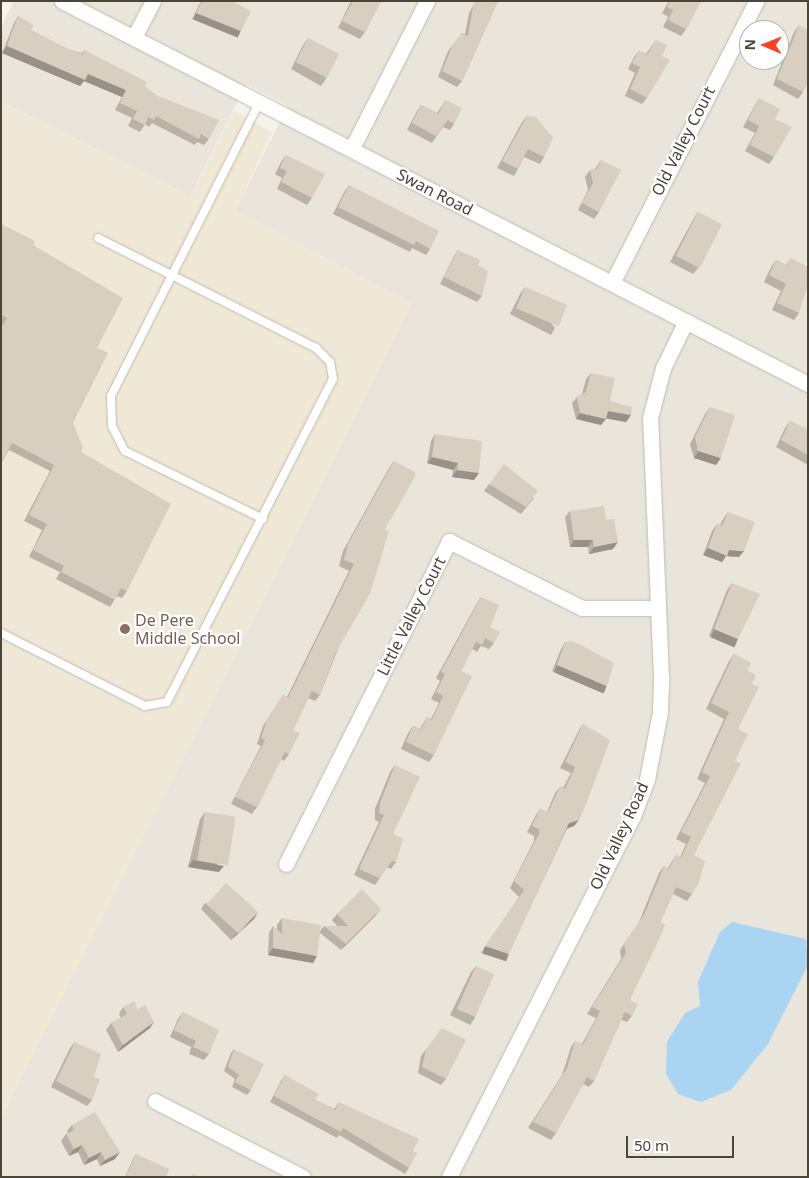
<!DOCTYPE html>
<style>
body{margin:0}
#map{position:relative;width:809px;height:1178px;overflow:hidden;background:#f6f3ec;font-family:"Noto Sans",sans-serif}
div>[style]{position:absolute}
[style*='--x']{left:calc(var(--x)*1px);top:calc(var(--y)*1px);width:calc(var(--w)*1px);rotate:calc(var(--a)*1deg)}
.residential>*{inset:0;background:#eae5da}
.education>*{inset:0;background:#efe8d6}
.water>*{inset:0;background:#a9d4f2}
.roads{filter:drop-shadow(0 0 1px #c2bbae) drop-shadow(0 0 1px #c2bbae)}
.service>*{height:8px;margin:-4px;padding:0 4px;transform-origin:4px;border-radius:4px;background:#fff}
.minor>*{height:15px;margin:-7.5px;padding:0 7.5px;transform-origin:7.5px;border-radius:7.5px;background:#fff}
.wall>*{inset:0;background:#bab2a6}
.shaded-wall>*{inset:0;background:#979187;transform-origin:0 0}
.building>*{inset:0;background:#d8cfc1;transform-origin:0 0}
.dots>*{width:14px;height:14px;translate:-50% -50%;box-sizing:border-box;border:2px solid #fff;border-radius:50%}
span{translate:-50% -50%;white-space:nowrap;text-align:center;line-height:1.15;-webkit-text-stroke:4.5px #fff;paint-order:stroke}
.street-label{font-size:16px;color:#4b4439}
.education-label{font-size:16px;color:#785e54}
.left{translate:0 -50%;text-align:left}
.frame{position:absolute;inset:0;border:2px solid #4b4439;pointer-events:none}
.north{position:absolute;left:739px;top:20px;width:50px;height:50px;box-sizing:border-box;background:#fff;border:1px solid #b7b4b0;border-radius:50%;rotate:271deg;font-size:14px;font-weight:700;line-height:20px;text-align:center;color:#4b4439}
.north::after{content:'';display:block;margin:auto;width:18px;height:22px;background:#fc3f1d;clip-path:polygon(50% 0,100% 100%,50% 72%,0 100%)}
.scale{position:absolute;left:626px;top:1136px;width:108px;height:22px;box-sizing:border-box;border:2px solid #4b4439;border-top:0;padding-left:6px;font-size:15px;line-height:18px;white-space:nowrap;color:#4b4439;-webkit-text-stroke:4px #fff;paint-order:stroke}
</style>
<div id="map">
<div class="residential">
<div style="clip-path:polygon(evenodd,14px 1px,808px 1px,808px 1177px,1px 1177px,1px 1118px,412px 303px,235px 211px,288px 106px,246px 84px,190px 196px,1px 102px,1px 27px,14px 1px,749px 30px,779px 30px,779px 60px,749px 60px,749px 30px)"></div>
</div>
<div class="education">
<div style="clip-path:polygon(1px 102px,190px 196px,234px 110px,272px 133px,235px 211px,412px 303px,1px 1118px)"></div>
</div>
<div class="water">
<div style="clip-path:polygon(732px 922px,806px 939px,808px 965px,768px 1044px,731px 1090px,701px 1102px,678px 1094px,666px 1074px,667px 1042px,685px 1013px,700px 1006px,698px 982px,720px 932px)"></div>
</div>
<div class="roads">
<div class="service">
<div style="--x:260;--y:101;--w:330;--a:116.8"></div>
<div style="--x:111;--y:396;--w:30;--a:88"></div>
<div style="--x:112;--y:426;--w:28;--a:63"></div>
<div style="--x:125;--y:451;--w:154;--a:26.2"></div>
<div style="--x:1;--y:633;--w:161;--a:26.9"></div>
<div style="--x:145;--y:706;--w:22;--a:-10"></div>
<div style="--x:167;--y:702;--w:363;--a:-62.8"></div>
<div style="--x:333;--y:379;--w:17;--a:-100"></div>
<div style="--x:330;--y:362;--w:20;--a:-135"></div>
<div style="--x:316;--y:348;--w:244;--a:-153.2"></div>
</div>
<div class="minor">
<div style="--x:62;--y:1;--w:839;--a:27.18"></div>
<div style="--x:134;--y:37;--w:41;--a:-62.2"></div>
<div style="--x:352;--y:148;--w:165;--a:-63"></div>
<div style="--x:612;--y:283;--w:317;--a:-62.9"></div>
<div style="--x:286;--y:864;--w:362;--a:-63.2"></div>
<div style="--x:449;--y:541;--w:149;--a:26.7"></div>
<div style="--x:582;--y:608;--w:75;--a:0"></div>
<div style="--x:155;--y:1101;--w:166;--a:27.2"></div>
<div style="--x:449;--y:1177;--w:405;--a:-63"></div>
<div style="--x:633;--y:816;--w:40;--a:-69"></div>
<div style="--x:647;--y:779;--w:68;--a:-79"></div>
<div style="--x:660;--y:712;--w:35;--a:-88"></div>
<div style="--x:661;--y:677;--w:259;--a:-92.4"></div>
<div style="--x:650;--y:418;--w:52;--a:-75.4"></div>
<div style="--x:663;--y:368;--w:52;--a:-63.9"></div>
</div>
</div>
<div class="wall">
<div style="clip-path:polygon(201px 1px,231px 1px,241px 31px,236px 37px,192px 19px)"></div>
<div style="clip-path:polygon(351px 1px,381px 1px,365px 32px,360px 39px,338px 28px)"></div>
<div style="clip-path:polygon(476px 1px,498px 1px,462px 81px,457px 87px,438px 77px,448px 51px,462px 33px,465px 34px,469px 13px)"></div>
<div style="clip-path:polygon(669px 1px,701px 1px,686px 29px,681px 36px,663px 27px,668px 17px,662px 13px)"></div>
<div style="clip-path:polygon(18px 16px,31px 30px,67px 49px,82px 53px,84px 50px,145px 87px,209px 139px,204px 145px,197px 142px,195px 145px,152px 123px,149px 127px,145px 124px,140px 132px,128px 126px,132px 118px,115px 110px,122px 97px,84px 81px,80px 86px,2px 53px,14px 23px)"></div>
<div style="clip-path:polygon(799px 25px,803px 92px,798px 99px,773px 85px,794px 32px)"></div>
<div style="clip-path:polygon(308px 38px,326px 79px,321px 86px,291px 69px,303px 45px)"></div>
<div style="clip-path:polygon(656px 40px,662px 56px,647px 98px,642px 104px,625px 96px,635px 73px,628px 69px,634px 57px,639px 51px,646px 54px)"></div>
<div style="clip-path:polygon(759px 98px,774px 157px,769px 164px,745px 151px,755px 133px,743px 127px,755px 105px)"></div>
<div style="clip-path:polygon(446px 100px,454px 124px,450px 130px,443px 127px,432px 143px,407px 130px,417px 111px,421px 105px,437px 113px)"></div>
<div style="clip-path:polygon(527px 116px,544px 157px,540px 164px,524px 157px,518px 169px,514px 176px,497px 168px,522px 122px)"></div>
<div style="clip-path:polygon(286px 155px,312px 198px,307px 205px,277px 189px,282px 178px,275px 174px,281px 162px)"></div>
<div style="clip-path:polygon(601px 160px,599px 212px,594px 219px,578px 210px,588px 190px,585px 177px,590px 170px,595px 169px)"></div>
<div style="clip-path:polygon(349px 185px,430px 249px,426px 255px,412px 248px,410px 252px,333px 214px,344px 192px)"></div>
<div style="clip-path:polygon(698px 212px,698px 268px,693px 274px,670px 262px,694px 218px)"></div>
<div style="clip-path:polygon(1px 224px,33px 245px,97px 348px,73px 423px,81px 452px,127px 591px,122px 598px,117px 596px,110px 607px,56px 579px,60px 572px,29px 557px,42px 530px,24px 521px,50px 471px,9px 450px,1px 464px)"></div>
<div style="clip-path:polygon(458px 250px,478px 265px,482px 296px,477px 302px,440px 284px,454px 256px)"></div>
<div style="clip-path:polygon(791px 258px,799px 313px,794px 320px,772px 310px,781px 291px,764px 282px,771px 267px,776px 260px,786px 265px)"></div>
<div style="clip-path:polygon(525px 287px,555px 328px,551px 335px,510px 314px,520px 294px)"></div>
<div style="clip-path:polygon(591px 373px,610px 401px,631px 415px,626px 422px,606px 418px,601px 425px,576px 419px,572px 403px,577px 397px,582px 394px,586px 379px)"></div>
<div style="clip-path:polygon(710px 407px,716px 465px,694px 458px,690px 444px,705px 414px)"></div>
<div style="clip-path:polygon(790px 421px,808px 430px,808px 465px,776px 447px,785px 428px)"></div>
<div style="clip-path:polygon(435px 434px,479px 473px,474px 480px,452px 477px,453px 470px,427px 463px,431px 441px)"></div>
<div style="clip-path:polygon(394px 461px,385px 529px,320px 695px,315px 701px,308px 698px,293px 730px,289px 754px,284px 761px,281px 759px,257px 807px,252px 814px,231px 804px,261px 746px,257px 744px,263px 726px,283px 695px,287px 697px,349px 571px,339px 566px,343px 551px,389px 468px)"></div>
<div style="clip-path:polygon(489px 484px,534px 498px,521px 514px,484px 491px)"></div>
<div style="clip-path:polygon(570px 511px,606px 520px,613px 549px,589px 554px,588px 547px,570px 547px,565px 517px)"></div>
<div style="clip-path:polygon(728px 512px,739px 557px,726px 556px,722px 562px,703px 555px,712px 531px,717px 524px,720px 525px,723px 519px)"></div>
<div style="clip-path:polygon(732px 583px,738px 639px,733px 646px,709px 636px,727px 590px)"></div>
<div style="clip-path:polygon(481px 597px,494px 643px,489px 649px,481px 646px,477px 652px,472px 649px,461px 671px,434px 755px,429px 762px,401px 749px,408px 733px,413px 726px,420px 729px,427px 717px,431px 719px,439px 703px,431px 699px,440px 681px,436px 678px,477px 603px)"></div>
<div style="clip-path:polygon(565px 642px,603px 693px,552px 671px,561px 649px)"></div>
<div style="clip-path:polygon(734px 654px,747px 670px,752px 684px,738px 729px,735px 761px,694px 855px,692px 894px,687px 901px,673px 894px,660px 922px,630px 1000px,632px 1016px,627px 1022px,621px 1020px,594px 1081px,589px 1087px,583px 1084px,556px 1133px,551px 1140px,528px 1128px,562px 1075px,571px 1047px,575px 1041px,582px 1044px,596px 1018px,587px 1014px,621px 959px,620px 950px,639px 922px,659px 873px,664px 866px,668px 868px,676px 855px,680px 857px,686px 844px,676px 839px,705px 783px,697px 779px,724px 719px,706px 709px,729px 661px)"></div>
<div style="clip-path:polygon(583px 724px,579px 820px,574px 826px,567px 829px,505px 961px,481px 953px,519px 897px,510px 888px,534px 841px,534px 836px,527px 832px,536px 815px,540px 809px,547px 812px,555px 793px,560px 787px,563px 788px,571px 773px,560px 768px,579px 730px)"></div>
<div style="clip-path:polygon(395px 765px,393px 834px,396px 862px,391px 869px,387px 867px,375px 885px,354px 875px,379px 822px,375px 820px,375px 809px,390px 772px)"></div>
<div style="clip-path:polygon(205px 812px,219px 872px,188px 867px,200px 819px)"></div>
<div style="clip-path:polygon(205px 903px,254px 919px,231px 940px,201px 909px)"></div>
<div style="clip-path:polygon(337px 914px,376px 915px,341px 950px,320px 933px,313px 963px,268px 955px,269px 933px,273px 926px,277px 930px,277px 925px,282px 918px,320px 931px,324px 926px,337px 926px,332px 920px)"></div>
<div style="clip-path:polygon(476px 966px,475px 1018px,470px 1025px,450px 1015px,471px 972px)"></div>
<div style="clip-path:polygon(123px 1007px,150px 1028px,118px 1052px,106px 1030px,111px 1023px,121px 1018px,119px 1014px)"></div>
<div style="clip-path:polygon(183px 1012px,209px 1054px,204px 1060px,189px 1054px,191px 1047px,170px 1037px,178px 1019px)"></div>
<div style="clip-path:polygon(75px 1042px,94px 1077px,92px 1100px,87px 1106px,51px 1087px,70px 1048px)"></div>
<div style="clip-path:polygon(234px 1049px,251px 1090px,247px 1095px,232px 1087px,235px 1079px,224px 1071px,231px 1053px)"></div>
<div style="clip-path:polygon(426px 1049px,446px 1079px,441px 1085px,418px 1073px,421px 1056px)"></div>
<div style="clip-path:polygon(285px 1075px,315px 1100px,334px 1109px,339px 1102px,413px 1151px,409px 1168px,405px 1174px,339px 1135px,337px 1138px,270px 1102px,281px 1081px)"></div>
<div style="clip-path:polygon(72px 1125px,115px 1159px,100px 1166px,97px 1159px,84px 1165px,78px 1152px,69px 1156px,61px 1141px,66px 1134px,68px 1133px,67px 1131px)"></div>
<div style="clip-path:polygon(136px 1154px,166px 1177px,125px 1177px,133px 1159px)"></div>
</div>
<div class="shaded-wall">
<div style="left:196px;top:13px;width:48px;height:7px;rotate:22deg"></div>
<div style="clip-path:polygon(7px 46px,88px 74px,126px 90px,122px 97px,84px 81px,80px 86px,2px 53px)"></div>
<div style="clip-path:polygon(608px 411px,631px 415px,626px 422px,603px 418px)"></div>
<div style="clip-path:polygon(580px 413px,606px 419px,601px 425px,576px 419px)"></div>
<div style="clip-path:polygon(698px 451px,721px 458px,716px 465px,694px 458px)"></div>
<div style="clip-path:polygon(432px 457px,458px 463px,453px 470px,427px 463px)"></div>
<div style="clip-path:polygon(457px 470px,479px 473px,474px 480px,452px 477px)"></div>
<div style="clip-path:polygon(574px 540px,593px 540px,588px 547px,570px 547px)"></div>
<div style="clip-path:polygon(618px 542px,613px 549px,589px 554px,594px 547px)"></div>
<div style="clip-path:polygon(708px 548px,729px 550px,744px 551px,739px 557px,726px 556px,722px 562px,703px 555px)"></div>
<div style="left:714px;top:629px;width:26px;height:9px;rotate:23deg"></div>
<div style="left:557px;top:665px;width:54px;height:8px;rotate:23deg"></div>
<div style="clip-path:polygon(579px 820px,574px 826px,565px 829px,569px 823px)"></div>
<div style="clip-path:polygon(193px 860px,224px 866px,219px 872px,188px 867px)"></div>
<div style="clip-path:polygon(381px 909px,376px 915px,341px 950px,346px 944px)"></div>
<div style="clip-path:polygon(258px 912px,254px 919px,231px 940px,236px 934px)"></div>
<div style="left:485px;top:946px;width:25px;height:8px;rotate:18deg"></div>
<div style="clip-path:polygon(273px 948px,317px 956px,313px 963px,268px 955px)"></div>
<div style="clip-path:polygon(154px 1022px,150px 1028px,118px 1052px,123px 1045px)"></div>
<div style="clip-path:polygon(82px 1145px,78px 1152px,69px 1156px,74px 1149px)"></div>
<div style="clip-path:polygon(101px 1152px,97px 1159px,84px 1165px,89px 1158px)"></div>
<div style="clip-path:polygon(120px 1152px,115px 1159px,100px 1166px,105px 1160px)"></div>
</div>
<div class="building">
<div style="clip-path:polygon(202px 1px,231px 1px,251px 11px,241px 31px,196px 13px)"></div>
<div style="clip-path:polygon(353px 1px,381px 1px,365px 32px,342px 21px)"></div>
<div style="clip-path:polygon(476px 1px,498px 1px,462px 81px,442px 71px,453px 44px,462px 33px,468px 36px,473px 6px)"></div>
<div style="clip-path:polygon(670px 1px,701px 1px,686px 29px,668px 20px,673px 10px,667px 7px)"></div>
<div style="clip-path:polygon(18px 16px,34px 25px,31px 30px,67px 49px,83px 54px,84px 50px,147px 82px,145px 87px,158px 96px,219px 120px,209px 139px,201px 134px,199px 139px,156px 116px,154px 120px,148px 117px,145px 125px,133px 119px,137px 111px,120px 103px,126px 90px,88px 74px,85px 80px,7px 46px)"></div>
<div style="clip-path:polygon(799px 25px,808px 30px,808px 84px,803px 92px,777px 79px)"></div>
<div style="left:308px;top:38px;width:35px;height:27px;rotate:27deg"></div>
<div style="clip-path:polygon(656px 40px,667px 45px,662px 56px,670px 60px,647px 98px,630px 89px,640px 67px,632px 63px,639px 51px,647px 55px)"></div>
<div style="clip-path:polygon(759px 98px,780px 109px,775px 119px,792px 127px,774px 157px,750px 145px,759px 126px,748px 120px)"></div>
<div style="clip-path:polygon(446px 100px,462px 108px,454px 124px,448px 120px,436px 136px,412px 123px,421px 105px,438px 114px)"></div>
<div style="clip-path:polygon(527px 116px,536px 117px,553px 138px,544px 157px,528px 149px,518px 169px,502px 161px)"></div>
<div style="clip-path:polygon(286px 155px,325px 174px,312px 198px,281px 182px,287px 171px,280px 168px)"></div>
<div style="clip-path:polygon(601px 160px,621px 170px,599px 212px,582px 203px,593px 183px,590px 170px,597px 169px)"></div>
<div style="clip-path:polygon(349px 185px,439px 231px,430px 249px,416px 241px,414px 245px,338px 207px)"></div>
<div style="left:698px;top:212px;width:27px;height:49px;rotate:27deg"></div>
<div style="clip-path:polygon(1px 224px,35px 241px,33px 245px,123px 298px,97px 348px,108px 353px,73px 423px,83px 447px,81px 452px,171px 504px,127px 591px,121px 588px,115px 600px,61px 572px,64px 566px,33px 550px,47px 524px,29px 515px,54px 465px,12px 443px,1px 464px,1px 328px,7px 318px,1px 315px)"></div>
<div style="clip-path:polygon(458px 250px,480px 260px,478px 265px,488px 271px,482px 296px,444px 277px)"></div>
<div style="clip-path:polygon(791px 258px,808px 267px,808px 284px,799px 313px,777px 303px,786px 284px,769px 275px,776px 260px,787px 265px)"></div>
<div style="left:525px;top:287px;width:46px;height:23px;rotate:23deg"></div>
<div style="clip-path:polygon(591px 373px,615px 378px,610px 401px,632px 407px,631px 415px,608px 411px,606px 419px,580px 413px,577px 397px,586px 392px)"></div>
<div style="clip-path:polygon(710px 407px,735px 415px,721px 458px,698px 451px,695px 437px)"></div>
<div style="clip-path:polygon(790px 421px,808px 430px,808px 455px,781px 440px)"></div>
<div style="clip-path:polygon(435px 434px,482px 441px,479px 473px,457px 470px,458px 463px,432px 457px)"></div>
<div style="clip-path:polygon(394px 461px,415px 472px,415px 477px,385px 529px,389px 531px,370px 594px,336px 652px,320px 695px,312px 691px,293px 730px,300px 733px,289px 754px,285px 752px,257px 807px,235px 797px,265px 740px,261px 738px,267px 720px,283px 695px,288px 698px,354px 564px,344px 560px,348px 544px)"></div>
<div style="clip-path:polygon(504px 464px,538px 491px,526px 507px,489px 484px)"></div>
<div style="clip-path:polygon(604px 506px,606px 520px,614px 519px,618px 542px,594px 547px,593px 540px,574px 540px,570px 511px)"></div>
<div style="clip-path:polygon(728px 512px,755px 522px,744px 551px,729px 550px,727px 556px,708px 548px,717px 524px,722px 526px)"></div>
<div style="clip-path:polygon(732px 583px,760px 594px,738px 639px,714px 629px)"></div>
<div style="clip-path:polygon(481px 597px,499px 605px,490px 627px,500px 632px,494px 643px,485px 638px,482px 645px,476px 642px,461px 671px,472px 676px,434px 755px,406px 742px,413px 726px,421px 730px,427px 717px,432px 720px,443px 696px,436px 692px,445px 674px,441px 672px)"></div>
<div style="clip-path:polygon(573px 641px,614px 663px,607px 686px,557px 665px,565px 642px)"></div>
<div style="clip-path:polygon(734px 654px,751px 663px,747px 670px,756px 675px,752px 684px,759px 687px,738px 729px,748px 734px,735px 761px,741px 763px,694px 855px,705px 861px,699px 882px,692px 894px,676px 887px,660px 922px,665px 924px,663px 931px,630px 1000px,638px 1004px,632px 1016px,625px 1012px,594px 1081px,587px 1077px,556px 1133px,533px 1122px,567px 1068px,575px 1041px,583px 1045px,600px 1011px,592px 1007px,626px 953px,624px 943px,644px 915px,664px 866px,669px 869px,676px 855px,681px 857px,691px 837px,681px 832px,710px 776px,702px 772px,729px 712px,711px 703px)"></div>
<div style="clip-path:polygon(583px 724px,610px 740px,585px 807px,579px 820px,569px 823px,509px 954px,485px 946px,524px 890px,514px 881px,539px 834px,539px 829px,532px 826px,540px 809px,548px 812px,560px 787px,565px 789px,575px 767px,565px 762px)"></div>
<div style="clip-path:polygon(395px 765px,420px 777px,393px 834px,403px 839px,396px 862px,392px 861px,379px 878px,359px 869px,384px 815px,379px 813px,380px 803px)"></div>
<div style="left:205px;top:812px;width:31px;height:49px;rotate:9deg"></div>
<div style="left:226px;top:883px;width:43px;height:29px;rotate:42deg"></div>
<div style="clip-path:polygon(362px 889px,381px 909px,346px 944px,324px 926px,348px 926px,337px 914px)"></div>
<div style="clip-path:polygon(282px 918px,321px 925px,317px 956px,273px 948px,273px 926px,282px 934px)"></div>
<div style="left:476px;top:966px;width:20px;height:47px;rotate:24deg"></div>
<div style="clip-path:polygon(134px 1001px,138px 1009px,145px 1005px,154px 1022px,123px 1045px,111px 1023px,127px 1014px,123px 1007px)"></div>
<div style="clip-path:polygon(183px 1012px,219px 1030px,209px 1054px,193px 1047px,196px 1041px,174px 1030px)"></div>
<div style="clip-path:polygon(442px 1028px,466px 1040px,446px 1079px,422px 1067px,426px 1049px)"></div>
<div style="clip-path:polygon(75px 1042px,101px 1054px,94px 1077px,100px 1079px,92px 1100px,56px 1081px)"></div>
<div style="clip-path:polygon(234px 1049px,264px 1064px,251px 1090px,235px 1082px,239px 1075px,228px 1067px)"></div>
<div style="clip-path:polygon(285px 1075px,319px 1094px,315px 1100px,335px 1110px,339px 1102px,419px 1139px,413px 1151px,417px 1153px,409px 1168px,343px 1128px,341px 1132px,274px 1096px)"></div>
<div style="clip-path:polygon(95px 1112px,120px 1152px,105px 1160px,101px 1152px,89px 1158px,82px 1145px,74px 1149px,66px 1134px,74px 1130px,72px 1125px)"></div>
<div style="clip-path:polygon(136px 1154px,169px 1169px,166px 1177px,126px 1176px)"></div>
<div style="clip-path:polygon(193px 1174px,200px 1177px,191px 1177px)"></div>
</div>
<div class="dots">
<div style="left:125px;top:629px;background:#8d6e63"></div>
</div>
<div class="street-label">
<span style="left:683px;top:141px;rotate:-63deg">Old Valley Court</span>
<span style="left:435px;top:192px;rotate:27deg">Swan Road</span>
<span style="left:411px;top:616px;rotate:-63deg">Little Valley Court</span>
<span style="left:619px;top:836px;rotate:-65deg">Old Valley Road</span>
</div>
<div class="education-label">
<span class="left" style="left:135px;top:629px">De Pere<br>Middle School</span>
</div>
<div class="frame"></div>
<div class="north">N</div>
<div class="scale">50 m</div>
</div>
